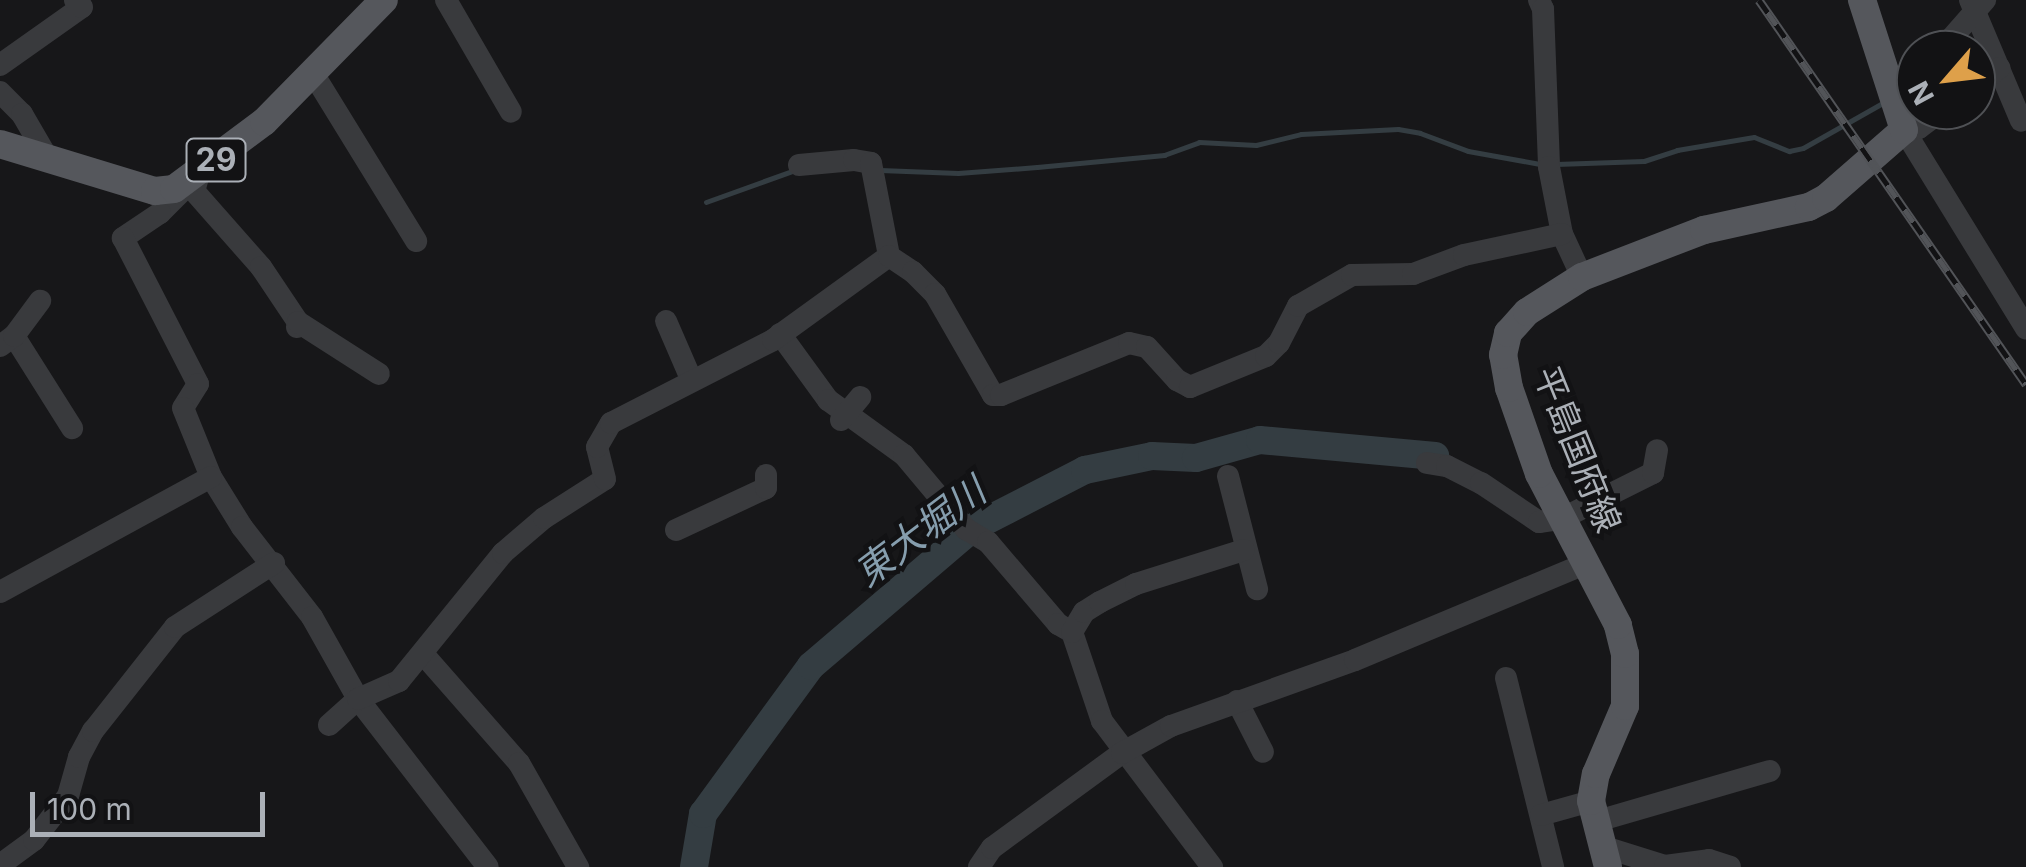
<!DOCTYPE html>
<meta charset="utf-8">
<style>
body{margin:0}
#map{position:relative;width:2026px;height:867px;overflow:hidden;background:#171719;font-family:Inter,"Noto Sans JP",sans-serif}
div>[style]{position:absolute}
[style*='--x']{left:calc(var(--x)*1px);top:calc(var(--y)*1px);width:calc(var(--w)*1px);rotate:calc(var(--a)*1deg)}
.stream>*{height:5px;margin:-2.5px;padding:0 2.5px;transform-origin:2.5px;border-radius:2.5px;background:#343d42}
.river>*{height:28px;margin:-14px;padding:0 14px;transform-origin:14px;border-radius:14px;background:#343d42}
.minor>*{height:22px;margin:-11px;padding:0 11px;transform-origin:11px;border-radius:11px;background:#393a3d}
.major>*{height:28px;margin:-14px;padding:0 14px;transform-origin:14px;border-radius:14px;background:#55575c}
.rail>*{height:9px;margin-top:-4.5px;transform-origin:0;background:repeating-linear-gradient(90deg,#121214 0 15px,#525458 0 30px);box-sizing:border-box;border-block:2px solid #525458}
span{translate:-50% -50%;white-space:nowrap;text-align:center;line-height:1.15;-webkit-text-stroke:9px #121214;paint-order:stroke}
.shield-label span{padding:2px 8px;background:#121214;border:2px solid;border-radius:8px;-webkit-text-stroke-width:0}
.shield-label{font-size:32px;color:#abb0b7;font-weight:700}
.street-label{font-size:35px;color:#abb0b7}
.water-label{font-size:38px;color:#869eae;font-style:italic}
.north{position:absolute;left:1896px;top:30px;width:100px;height:100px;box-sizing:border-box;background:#121214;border:2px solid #4f5155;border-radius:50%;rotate:242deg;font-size:28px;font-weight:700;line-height:40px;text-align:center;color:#abb0b7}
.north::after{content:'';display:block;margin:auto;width:35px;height:45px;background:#dea04a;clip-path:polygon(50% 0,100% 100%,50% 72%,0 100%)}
.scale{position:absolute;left:30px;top:792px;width:235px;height:45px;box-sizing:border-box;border:5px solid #abb0b7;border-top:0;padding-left:12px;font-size:30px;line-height:35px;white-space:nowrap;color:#abb0b7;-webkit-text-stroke:8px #121214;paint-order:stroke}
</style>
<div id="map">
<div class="stream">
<div style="--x:1556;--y:164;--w:88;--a:-2"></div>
<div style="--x:1644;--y:161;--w:35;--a:-18"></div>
<div style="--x:1677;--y:150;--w:78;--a:-9.6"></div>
<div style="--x:1754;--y:137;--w:38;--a:22"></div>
<div style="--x:1789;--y:151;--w:14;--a:-12"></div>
<div style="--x:1803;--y:148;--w:95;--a:-29.5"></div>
<div style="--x:880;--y:170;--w:78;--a:2.2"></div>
<div style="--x:958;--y:173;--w:79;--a:-4.3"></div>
<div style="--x:1037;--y:167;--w:128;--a:-5.4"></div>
<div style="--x:1164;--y:155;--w:37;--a:-20"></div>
<div style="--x:1199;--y:142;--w:57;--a:3"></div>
<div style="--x:1256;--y:145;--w:46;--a:-13.7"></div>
<div style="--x:1301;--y:134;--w:97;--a:-3"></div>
<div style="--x:1398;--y:129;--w:22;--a:10"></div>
<div style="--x:1420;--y:133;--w:51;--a:20.6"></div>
<div style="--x:1468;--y:151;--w:73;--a:10.2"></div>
<div style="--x:706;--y:202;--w:95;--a:-19.8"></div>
</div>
<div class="river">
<div style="--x:694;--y:867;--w:54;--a:-80.4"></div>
<div style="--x:703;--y:814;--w:183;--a:-53.9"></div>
<div style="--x:811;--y:666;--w:214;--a:-40.5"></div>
<div style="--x:974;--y:527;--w:125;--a:-27.2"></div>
<div style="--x:1085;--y:470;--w:68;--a:-11.8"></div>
<div style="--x:1152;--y:456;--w:44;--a:2.6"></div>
<div style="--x:1196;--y:458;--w:66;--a:-15.7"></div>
<div style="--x:1260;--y:440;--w:176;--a:5.2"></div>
</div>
<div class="minor">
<div style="--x:446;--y:0;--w:129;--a:59.9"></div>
<div style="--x:1539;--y:0;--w:10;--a:66"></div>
<div style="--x:1543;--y:9;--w:158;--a:87.8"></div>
<div style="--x:1549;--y:167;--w:68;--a:79"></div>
<div style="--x:1562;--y:234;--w:47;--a:65.1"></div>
<div style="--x:1970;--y:0;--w:131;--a:67.1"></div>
<div style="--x:1941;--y:50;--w:67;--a:-48.7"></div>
<div style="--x:0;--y:65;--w:100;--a:-35.3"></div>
<div style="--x:82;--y:7;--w:10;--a:-135"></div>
<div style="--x:314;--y:75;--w:195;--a:58.4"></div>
<div style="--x:1976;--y:85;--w:29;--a:-36"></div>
<div style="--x:1894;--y:89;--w:25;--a:-27"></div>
<div style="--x:0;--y:92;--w:31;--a:45"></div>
<div style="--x:22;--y:114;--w:50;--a:59.8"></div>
<div style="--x:1904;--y:130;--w:233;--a:58.4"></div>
<div style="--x:1904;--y:130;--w:15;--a:-8"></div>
<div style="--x:1919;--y:128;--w:30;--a:-37"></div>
<div style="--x:799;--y:165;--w:55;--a:-5.2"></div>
<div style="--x:854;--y:160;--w:17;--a:10"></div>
<div style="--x:871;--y:163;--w:95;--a:79"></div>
<div style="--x:199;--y:174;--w:18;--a:106"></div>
<div style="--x:194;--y:191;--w:101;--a:48.6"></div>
<div style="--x:261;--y:267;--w:66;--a:56.1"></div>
<div style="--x:189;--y:184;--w:41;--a:135"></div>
<div style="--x:160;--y:213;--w:45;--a:146"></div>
<div style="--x:123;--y:238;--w:164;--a:62.8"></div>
<div style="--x:198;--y:384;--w:28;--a:122"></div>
<div style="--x:183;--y:408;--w:74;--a:67.9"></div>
<div style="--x:211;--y:477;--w:59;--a:58.2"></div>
<div style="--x:242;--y:527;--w:114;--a:52.1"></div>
<div style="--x:312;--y:617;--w:94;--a:60.7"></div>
<div style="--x:358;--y:699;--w:212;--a:52.3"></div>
<div style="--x:666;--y:321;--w:65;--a:66.6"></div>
<div style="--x:297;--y:327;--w:5;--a:-79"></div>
<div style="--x:298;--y:322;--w:96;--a:32.7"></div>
<div style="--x:780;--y:334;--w:82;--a:54"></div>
<div style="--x:828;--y:400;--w:94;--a:35.9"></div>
<div style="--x:904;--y:455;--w:97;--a:50"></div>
<div style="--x:966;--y:529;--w:26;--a:31"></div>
<div style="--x:988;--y:542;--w:108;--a:49.5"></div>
<div style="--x:1058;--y:624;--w:16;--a:30"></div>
<div style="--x:1072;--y:632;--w:94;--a:71.4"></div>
<div style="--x:1102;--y:721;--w:183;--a:53"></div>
<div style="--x:14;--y:336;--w:109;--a:57.8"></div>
<div style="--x:0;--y:346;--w:17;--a:-36"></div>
<div style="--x:14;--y:336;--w:44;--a:-53.4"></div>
<div style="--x:841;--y:420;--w:30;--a:-50"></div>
<div style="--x:1427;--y:463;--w:20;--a:9"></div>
<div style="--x:1447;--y:466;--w:38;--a:27"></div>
<div style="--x:1481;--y:483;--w:70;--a:33.9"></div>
<div style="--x:1539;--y:522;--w:22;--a:-8"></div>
<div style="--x:1561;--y:519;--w:103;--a:-26.6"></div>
<div style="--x:1653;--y:473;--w:23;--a:-80"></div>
<div style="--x:1228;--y:476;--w:117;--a:75.6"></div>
<div style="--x:676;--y:530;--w:99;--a:-25"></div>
<div style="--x:766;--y:488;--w:13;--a:-90"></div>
<div style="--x:0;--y:592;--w:240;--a:-28.6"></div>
<div style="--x:1072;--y:632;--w:23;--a:-59"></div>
<div style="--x:1084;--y:612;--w:19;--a:-32"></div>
<div style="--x:1100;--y:602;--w:40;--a:-26.6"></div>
<div style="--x:1136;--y:584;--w:113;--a:-17.5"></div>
<div style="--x:424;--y:655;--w:144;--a:48.7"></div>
<div style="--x:519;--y:763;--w:120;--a:60.4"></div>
<div style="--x:1506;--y:678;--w:195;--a:76"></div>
<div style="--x:1237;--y:701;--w:57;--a:63"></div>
<div style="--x:329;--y:725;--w:39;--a:-42"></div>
<div style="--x:358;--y:699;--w:45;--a:-23.7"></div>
<div style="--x:399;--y:681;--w:165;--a:-50.9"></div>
<div style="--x:503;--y:553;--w:54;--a:-40.5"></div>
<div style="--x:544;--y:518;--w:72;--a:-32.6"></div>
<div style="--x:605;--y:479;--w:33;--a:-104"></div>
<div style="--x:597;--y:447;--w:28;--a:-60"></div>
<div style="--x:611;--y:423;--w:182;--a:-27.1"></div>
<div style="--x:773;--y:340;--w:143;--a:-35.9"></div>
<div style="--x:889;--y:256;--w:29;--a:34"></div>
<div style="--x:913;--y:272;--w:31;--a:45"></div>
<div style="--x:935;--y:294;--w:116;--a:60.1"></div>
<div style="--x:993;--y:395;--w:8;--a:0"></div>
<div style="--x:1001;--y:395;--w:138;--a:-22.1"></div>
<div style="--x:1129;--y:343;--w:18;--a:13"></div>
<div style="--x:1147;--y:347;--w:45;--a:47.7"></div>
<div style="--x:1177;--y:380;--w:15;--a:28"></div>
<div style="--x:1190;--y:387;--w:82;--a:-22.2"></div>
<div style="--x:1266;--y:356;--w:18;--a:-45"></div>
<div style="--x:1279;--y:343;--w:42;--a:-62.8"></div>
<div style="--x:1298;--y:306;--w:62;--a:-29.9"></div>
<div style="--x:1352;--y:275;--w:61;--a:-0.9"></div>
<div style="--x:1413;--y:274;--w:54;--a:-20.4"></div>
<div style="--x:1464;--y:255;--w:100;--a:-12.1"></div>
<div style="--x:1541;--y:815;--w:52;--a:-15.6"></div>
<div style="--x:1594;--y:822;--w:183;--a:-16.2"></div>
<div style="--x:1601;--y:846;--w:67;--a:17.4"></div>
<div style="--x:1665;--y:866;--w:44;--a:-7.8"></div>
<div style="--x:1709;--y:860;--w:22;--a:18"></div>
<div style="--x:0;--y:865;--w:42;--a:-36.3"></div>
<div style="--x:34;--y:840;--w:56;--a:-52.3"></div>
<div style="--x:68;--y:796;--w:41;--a:-74.2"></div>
<div style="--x:79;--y:757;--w:30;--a:-62"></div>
<div style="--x:93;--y:731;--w:132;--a:-51.7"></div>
<div style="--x:175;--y:627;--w:118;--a:-32.9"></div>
<div style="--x:979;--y:867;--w:23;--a:-56"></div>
<div style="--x:992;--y:848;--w:161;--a:-36.2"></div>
<div style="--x:1122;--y:753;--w:56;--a:-28.9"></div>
<div style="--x:1171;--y:726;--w:195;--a:-19.7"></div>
<div style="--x:1355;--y:660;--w:248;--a:-22.7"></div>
</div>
<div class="major">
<div style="--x:0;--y:144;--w:162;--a:16.9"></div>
<div style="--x:155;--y:191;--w:19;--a:-6"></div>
<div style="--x:174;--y:189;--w:112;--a:-36.7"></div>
<div style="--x:264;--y:122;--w:171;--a:-45.5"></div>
<div style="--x:1608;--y:867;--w:68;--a:-104.4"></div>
<div style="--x:1591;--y:801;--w:27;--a:-80"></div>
<div style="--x:1596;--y:774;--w:74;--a:-66.9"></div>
<div style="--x:1625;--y:706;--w:52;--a:-90"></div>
<div style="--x:1625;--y:654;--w:30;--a:-104"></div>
<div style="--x:1618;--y:625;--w:170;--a:-117.6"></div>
<div style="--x:1539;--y:474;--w:91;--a:-109.2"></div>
<div style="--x:1509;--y:388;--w:34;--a:-100"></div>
<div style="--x:1503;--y:355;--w:23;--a:-77"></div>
<div style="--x:1508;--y:333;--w:28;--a:-48"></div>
<div style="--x:1527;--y:312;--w:65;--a:-32.5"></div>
<div style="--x:1582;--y:277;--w:131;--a:-21.1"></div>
<div style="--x:1704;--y:230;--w:107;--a:-12.4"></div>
<div style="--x:1809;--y:207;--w:19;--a:-28"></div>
<div style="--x:1826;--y:198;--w:103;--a:-41.1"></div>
<div style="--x:1904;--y:130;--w:137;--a:-107.9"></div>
</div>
<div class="rail">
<div style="--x:1759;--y:0;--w:468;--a:55.2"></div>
</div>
<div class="shield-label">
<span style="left:216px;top:160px">29</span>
</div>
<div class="street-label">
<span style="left:1578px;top:449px;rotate:68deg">平島国府線</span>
</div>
<div class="water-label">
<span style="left:920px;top:532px;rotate:-37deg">東大堀川</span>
</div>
<div class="north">N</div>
<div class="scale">100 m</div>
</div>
